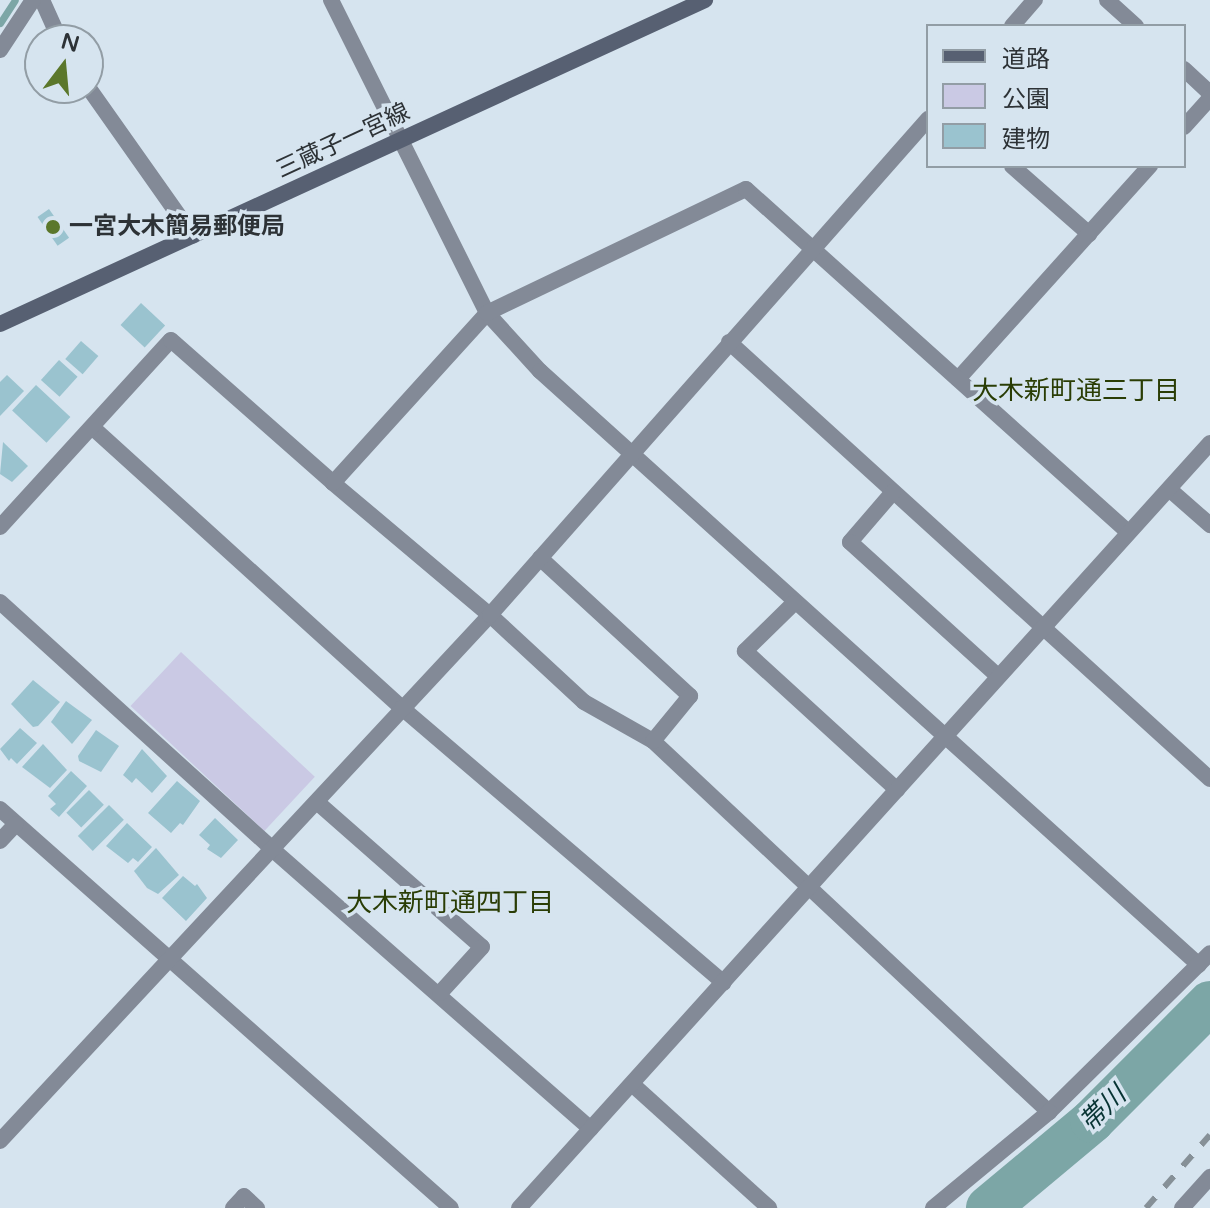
<!DOCTYPE html>
<meta charset="utf-8">
<style>
body{margin:0}
#map{position:relative;width:1210px;height:1208px;overflow:hidden;background:#d6e4ef;font-family:"Varela Round","Noto Sans JP",sans-serif}
div>[style]{position:absolute}
[style*='--x']{left:calc(var(--x)*1px);top:calc(var(--y)*1px);width:calc(var(--w)*1px);rotate:calc(var(--a)*1deg)}
.green>*{inset:0;background:#cac9e4;transform-origin:0 0}
.stream>*{height:7px;margin:-3.5px;padding:0 3.5px;transform-origin:3.5px;border-radius:3.5px;background:#7ca6a6}
.river>*{height:44px;margin:-22px;padding:0 22px;transform-origin:22px;border-radius:22px;background:#7ca6a6}
.building>*{inset:0;background:#9ac3cf;transform-origin:0 0}
.minor>*{height:16px;margin:-8px;padding:0 8px;transform-origin:8px;border-radius:8px;background:#838a97}
.secondary>*{height:16px;margin:-8px;padding:0 8px;transform-origin:8px;border-radius:8px;background:#576072}
.rail>*{height:6px;margin-top:-3px;transform-origin:0;background:repeating-linear-gradient(90deg,#869097 0 14px,transparent 0 28px)}
.dots>*{width:22px;height:22px;translate:-50% -50%;box-sizing:border-box;border:4px solid #d6e4ef;border-radius:50%}
span{translate:-50% -50%;white-space:nowrap;text-align:center;line-height:1.15;-webkit-text-stroke:7px #d6e4ef;paint-order:stroke}
.street-label{font-size:24px;color:#2d3236}
.poi-label{font-size:24px;color:#2d3236;font-weight:700}
.left{translate:0 -50%;text-align:left}
.neighbourhood-label{font-size:26px;color:#2a3d05}
.water-label{font-size:26px;color:#073333;font-style:italic}
.legend{position:absolute;left:926px;top:24px;width:260px;height:144px;box-sizing:border-box;background:#d6e4ef;border:2px solid #929da5;margin:0;padding:10px 14px;list-style:none;font-size:24px;color:#2d3236}
.legend li{display:flex;align-items:center;gap:16px;height:40px}
.legend b{width:40px;border:2px solid #929da5}
.north{position:absolute;left:24px;top:24px;width:80px;height:80px;box-sizing:border-box;background:#d6e4ef;border:2px solid #929da5;border-radius:50%;rotate:16deg;font-size:22px;font-weight:700;line-height:32px;text-align:center;color:#2d3236}
.north::after{content:'';display:block;margin:auto;width:28px;height:36px;background:#5b772b;clip-path:polygon(50% 0,100% 100%,50% 72%,0 100%)}
</style>
<div id="map">
<div class="green">
<div style="left:181px;top:652px;width:183px;height:74px;rotate:43deg"></div>
</div>
<div class="stream">
<div style="--x:0;--y:23;--w:27;--a:-57"></div>
</div>
<div class="river">
<div style="--x:988;--y:1208;--w:136;--a:-39.9"></div>
<div style="--x:1092;--y:1121;--w:167;--a:-45"></div>
</div>
<div class="building">
<div style="left:49px;top:209px;width:35px;height:14px;rotate:55deg"></div>
<div style="left:141px;top:303px;width:33px;height:30px;rotate:43deg"></div>
<div style="left:81px;top:341px;width:23px;height:24px;rotate:41deg"></div>
<div style="left:59px;top:360px;width:25px;height:27px;rotate:42deg"></div>
<div style="clip-path:polygon(7px 375px,24px 391px,0 416px,0 382px)"></div>
<div style="left:36px;top:385px;width:47px;height:35px;rotate:43deg"></div>
<div style="clip-path:polygon(3px 442px,28px 466px,12px 482px,0 474px)"></div>
<div style="clip-path:polygon(33px 680px,60px 702px,38px 726px,33px 727px,11px 704px)"></div>
<div style="clip-path:polygon(66px 701px,92px 720px,72px 744px,51px 722px)"></div>
<div style="clip-path:polygon(20px 728px,37px 743px,17px 764px,11px 758px,9px 761px,0 749px)"></div>
<div style="clip-path:polygon(96px 730px,119px 746px,101px 772px,79px 761px,78px 756px)"></div>
<div style="clip-path:polygon(43px 744px,67px 770px,50px 788px,22px 767px)"></div>
<div style="clip-path:polygon(142px 749px,167px 776px,152px 793px,136px 778px,132px 783px,123px 775px)"></div>
<div style="clip-path:polygon(71px 771px,87px 786px,59px 817px,50px 809px,56px 804px,48px 796px)"></div>
<div style="clip-path:polygon(177px 781px,200px 801px,183px 825px,180px 823px,171px 833px,148px 813px)"></div>
<div style="left:89px;top:790px;width:21px;height:32px;rotate:45deg"></div>
<div style="left:109px;top:805px;width:21px;height:44px;rotate:45deg"></div>
<div style="clip-path:polygon(215px 818px,238px 840px,221px 858px,207px 849px,210px 845px,199px 835px)"></div>
<div style="clip-path:polygon(127px 823px,152px 847px,138px 862px,133px 858px,128px 863px,106px 846px)"></div>
<div style="clip-path:polygon(156px 848px,179px 875px,158px 894px,147px 888px,134px 871px)"></div>
<div style="clip-path:polygon(183px 876px,195px 886px,197px 884px,207px 898px,186px 921px,162px 898px)"></div>
</div>
<div class="minor">
<div style="--x:42;--y:0;--w:44;--a:65.8"></div>
<div style="--x:331;--y:0;--w:350;--a:63.5"></div>
<div style="--x:487;--y:313;--w:79;--a:47.6"></div>
<div style="--x:540;--y:371;--w:887;--a:42.03"></div>
<div style="--x:1107;--y:0;--w:39;--a:42"></div>
<div style="--x:1012;--y:26;--w:35;--a:-49"></div>
<div style="--x:0;--y:50;--w:60;--a:-56.6"></div>
<div style="--x:1184;--y:69;--w:35;--a:43"></div>
<div style="--x:88;--y:87;--w:182;--a:54.8"></div>
<div style="--x:1184;--y:127;--w:39;--a:-48"></div>
<div style="--x:1012;--y:166;--w:103;--a:41.4"></div>
<div style="--x:729;--y:342;--w:650;--a:42.26"></div>
<div style="--x:958;--y:379;--w:287;--a:-48"></div>
<div style="--x:92;--y:427;--w:418;--a:42.2"></div>
<div style="--x:402;--y:708;--w:423;--a:40.5"></div>
<div style="--x:333;--y:483;--w:205;--a:40.1"></div>
<div style="--x:490;--y:615;--w:128;--a:42.8"></div>
<div style="--x:584;--y:702;--w:79;--a:29.5"></div>
<div style="--x:653;--y:741;--w:543;--a:43.13"></div>
<div style="--x:1049;--y:1112;--w:226;--a:-44.6"></div>
<div style="--x:1169;--y:489;--w:55;--a:41.3"></div>
<div style="--x:893;--y:492;--w:66;--a:130.7"></div>
<div style="--x:850;--y:542;--w:200;--a:42.2"></div>
<div style="--x:0;--y:527;--w:253;--a:-47.6"></div>
<div style="--x:171;--y:340;--w:216;--a:41.4"></div>
<div style="--x:333;--y:483;--w:229;--a:-47.8"></div>
<div style="--x:487;--y:313;--w:287;--a:-25.6"></div>
<div style="--x:746;--y:189;--w:513;--a:41.92"></div>
<div style="--x:540;--y:558;--w:204;--a:42.6"></div>
<div style="--x:690;--y:696;--w:58;--a:129.4"></div>
<div style="--x:0;--y:602;--w:367;--a:42.2"></div>
<div style="--x:272;--y:849;--w:424;--a:41.3"></div>
<div style="--x:794;--y:603;--w:69;--a:135.6"></div>
<div style="--x:745;--y:651;--w:206;--a:42.4"></div>
<div style="--x:318;--y:803;--w:218;--a:41.3"></div>
<div style="--x:482;--y:947;--w:62;--a:132.4"></div>
<div style="--x:0;--y:809;--w:602;--a:41.5"></div>
<div style="--x:0;--y:841;--w:23;--a:-47"></div>
<div style="--x:632;--y:1084;--w:185;--a:42.1"></div>
<div style="--x:0;--y:1141;--w:719;--a:-47.03"></div>
<div style="--x:490;--y:615;--w:662;--a:-48.55"></div>
<div style="--x:233;--y:1208;--w:16;--a:-47"></div>
<div style="--x:244;--y:1196;--w:18;--a:43"></div>
<div style="--x:519;--y:1208;--w:1031;--a:-47.91"></div>
<div style="--x:933;--y:1208;--w:151;--a:-39.6"></div>
<div style="--x:1182;--y:1208;--w:42;--a:-47.9"></div>
</div>
<div class="secondary">
<div style="--x:0;--y:324;--w:776;--a:-24.68"></div>
</div>
<div class="rail">
<div style="--x:1146;--y:1208;--w:97;--a:-48.8"></div>
</div>
<div class="dots">
<div style="left:53px;top:227px;background:#5b772b"></div>
</div>
<div class="street-label">
<span style="left:343px;top:141px;rotate:-25deg">三蔵子一宮線</span>
</div>
<div class="poi-label">
<span class="left" style="left:69px;top:227px">一宮大木簡易郵便局</span>
</div>
<div class="neighbourhood-label">
<span style="left:1076px;top:391px">大木新町通三丁目</span>
<span style="left:450px;top:903px">大木新町通四丁目</span>
</div>
<div class="water-label">
<span style="left:1103px;top:1109px;rotate:-44deg">帯川</span>
</div>
<ul class="legend">
<li><b style="height:10px;background:#576072"></b>道路</li>
<li><b style="height:22px;background:#cac9e4"></b>公園</li>
<li><b style="height:22px;background:#9ac3cf"></b>建物</li>
</ul>
<div class="north">N</div>
</div>
